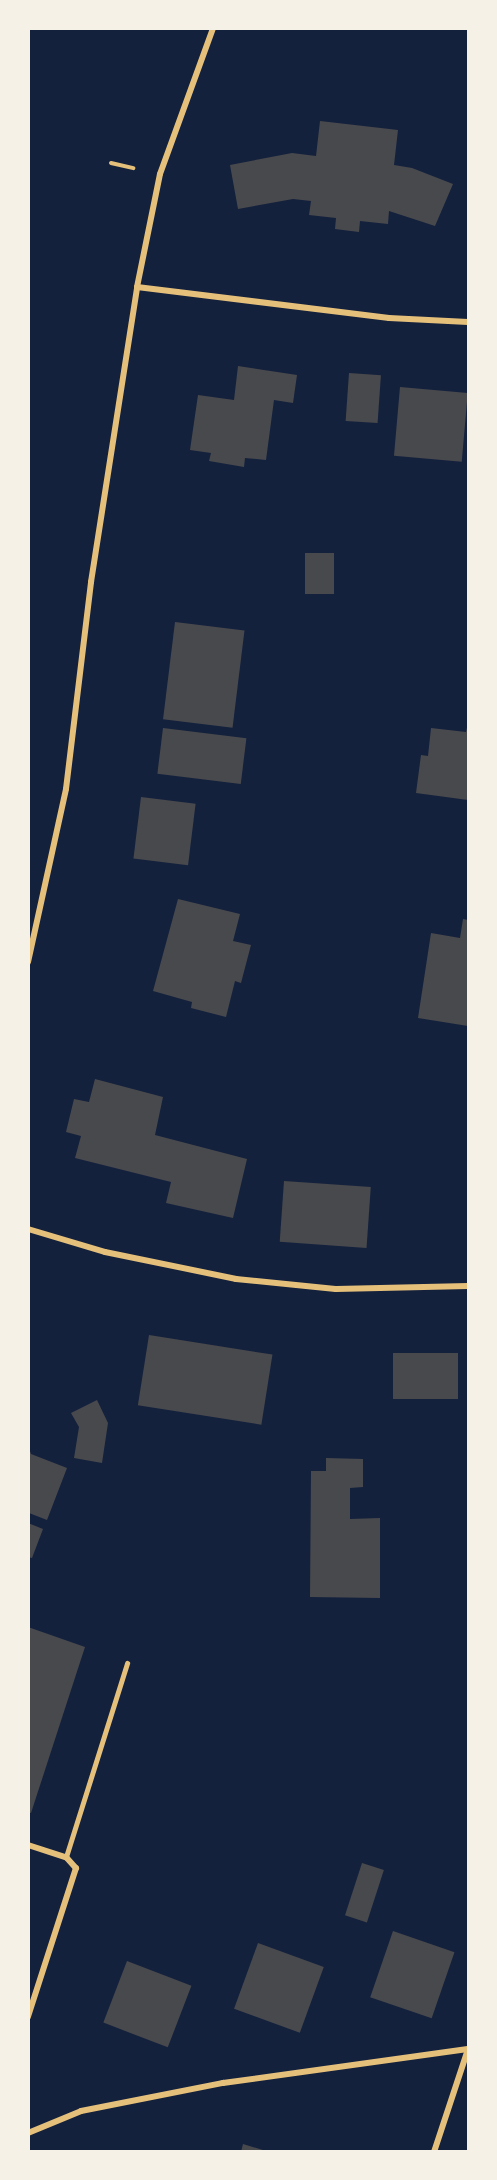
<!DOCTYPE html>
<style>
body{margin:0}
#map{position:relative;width:497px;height:2180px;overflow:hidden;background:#14213d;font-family:"Noto Serif",serif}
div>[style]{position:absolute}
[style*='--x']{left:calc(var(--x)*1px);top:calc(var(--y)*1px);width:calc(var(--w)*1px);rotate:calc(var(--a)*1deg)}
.building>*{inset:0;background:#48494c;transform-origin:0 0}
.path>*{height:4px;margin:-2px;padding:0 2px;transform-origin:2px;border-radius:2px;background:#e5c07b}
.service>*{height:4.5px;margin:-2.25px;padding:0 2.25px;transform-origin:2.25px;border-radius:2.25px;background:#e5c07b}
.minor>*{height:6px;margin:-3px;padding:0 3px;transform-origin:3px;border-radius:3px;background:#e5c07b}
span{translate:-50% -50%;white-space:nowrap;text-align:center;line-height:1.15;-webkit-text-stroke:6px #f6f1e7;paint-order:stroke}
.frame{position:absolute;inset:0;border:30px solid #f6f1e7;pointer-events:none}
</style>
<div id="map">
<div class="building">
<div style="clip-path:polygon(320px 121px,398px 130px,394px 165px,412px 168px,453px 184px,435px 226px,389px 211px,388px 224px,360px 221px,359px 232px,335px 229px,336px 218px,309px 215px,311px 201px,293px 199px,238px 209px,230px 165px,292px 153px,316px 156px)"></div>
<div style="clip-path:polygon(238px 366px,297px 375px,293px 403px,274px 400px,266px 460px,245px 458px,244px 467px,209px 461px,211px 453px,190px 450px,198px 395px,234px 400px)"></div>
<div style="left:349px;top:373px;width:32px;height:48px;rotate:4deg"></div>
<div style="left:400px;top:387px;width:68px;height:69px;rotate:5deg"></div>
<div style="left:305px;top:553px;width:29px;height:41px"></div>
<div style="left:175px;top:622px;width:70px;height:98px;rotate:7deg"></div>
<div style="clip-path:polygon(468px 723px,468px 800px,416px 793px,421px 755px,428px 756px,431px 728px,466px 732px)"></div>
<div style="left:163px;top:728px;width:84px;height:46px;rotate:7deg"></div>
<div style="left:141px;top:797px;width:55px;height:62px;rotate:7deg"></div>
<div style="clip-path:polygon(178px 899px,240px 914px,233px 941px,251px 945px,241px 983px,235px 981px,226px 1017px,191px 1008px,192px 1002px,153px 991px)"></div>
<div style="clip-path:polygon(463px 919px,468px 920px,468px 1026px,418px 1018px,431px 933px,460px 938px)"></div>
<div style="clip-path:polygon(95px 1079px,163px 1097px,155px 1135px,247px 1159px,233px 1218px,166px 1203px,171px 1182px,75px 1158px,81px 1136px,66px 1132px,74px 1099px,89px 1102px)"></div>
<div style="left:284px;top:1181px;width:87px;height:61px;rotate:4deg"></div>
<div style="left:149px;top:1335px;width:125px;height:71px;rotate:9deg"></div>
<div style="left:458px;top:1353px;width:46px;height:65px;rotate:90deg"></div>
<div style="clip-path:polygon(97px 1400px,108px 1423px,102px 1463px,74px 1458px,79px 1427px,71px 1413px)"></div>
<div style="clip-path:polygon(29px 1448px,31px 1454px,67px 1468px,47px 1520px,29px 1513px)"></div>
<div style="clip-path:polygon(326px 1458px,363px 1459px,363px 1487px,350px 1488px,350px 1519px,380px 1518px,380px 1598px,310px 1597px,311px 1471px,326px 1471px)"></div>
<div style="clip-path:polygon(28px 1523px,43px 1529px,32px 1558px,28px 1557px)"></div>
<div style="clip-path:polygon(28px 1627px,85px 1647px,31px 1813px,28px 1812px)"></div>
<div style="left:362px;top:1863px;width:23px;height:55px;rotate:18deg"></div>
<div style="left:393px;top:1931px;width:65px;height:70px;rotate:19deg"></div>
<div style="left:258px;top:1943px;width:70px;height:70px;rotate:20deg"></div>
<div style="left:127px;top:1961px;width:69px;height:66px;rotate:21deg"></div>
<div style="clip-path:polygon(243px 2144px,266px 2151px,265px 2152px,241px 2152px)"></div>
</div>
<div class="path">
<div style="--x:111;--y:163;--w:23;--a:13"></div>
</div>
<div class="service">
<div style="--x:66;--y:1857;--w:203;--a:-72.5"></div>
</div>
<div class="minor">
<div style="--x:137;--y:287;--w:254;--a:7"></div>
<div style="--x:389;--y:318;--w:79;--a:2.9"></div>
<div style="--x:28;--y:962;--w:177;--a:-77.6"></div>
<div style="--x:66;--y:789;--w:209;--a:-83.1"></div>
<div style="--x:91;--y:582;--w:299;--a:-81.1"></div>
<div style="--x:137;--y:287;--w:115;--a:-78.5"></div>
<div style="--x:160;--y:174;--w:155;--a:-70"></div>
<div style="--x:28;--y:1229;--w:80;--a:16.6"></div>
<div style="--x:105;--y:1252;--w:134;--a:11.6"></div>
<div style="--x:236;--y:1279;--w:100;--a:5.7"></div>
<div style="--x:336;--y:1289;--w:132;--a:-1.3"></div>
<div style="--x:28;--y:1845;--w:40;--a:18"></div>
<div style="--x:66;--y:1857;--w:15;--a:48"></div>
<div style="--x:76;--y:1868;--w:157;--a:107.9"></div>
<div style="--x:28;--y:2133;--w:57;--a:-22.5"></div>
<div style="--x:81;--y:2111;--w:145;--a:-11.2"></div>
<div style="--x:223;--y:2083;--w:247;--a:-7.9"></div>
<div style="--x:434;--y:2152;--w:108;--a:-71.7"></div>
</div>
<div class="frame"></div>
</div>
